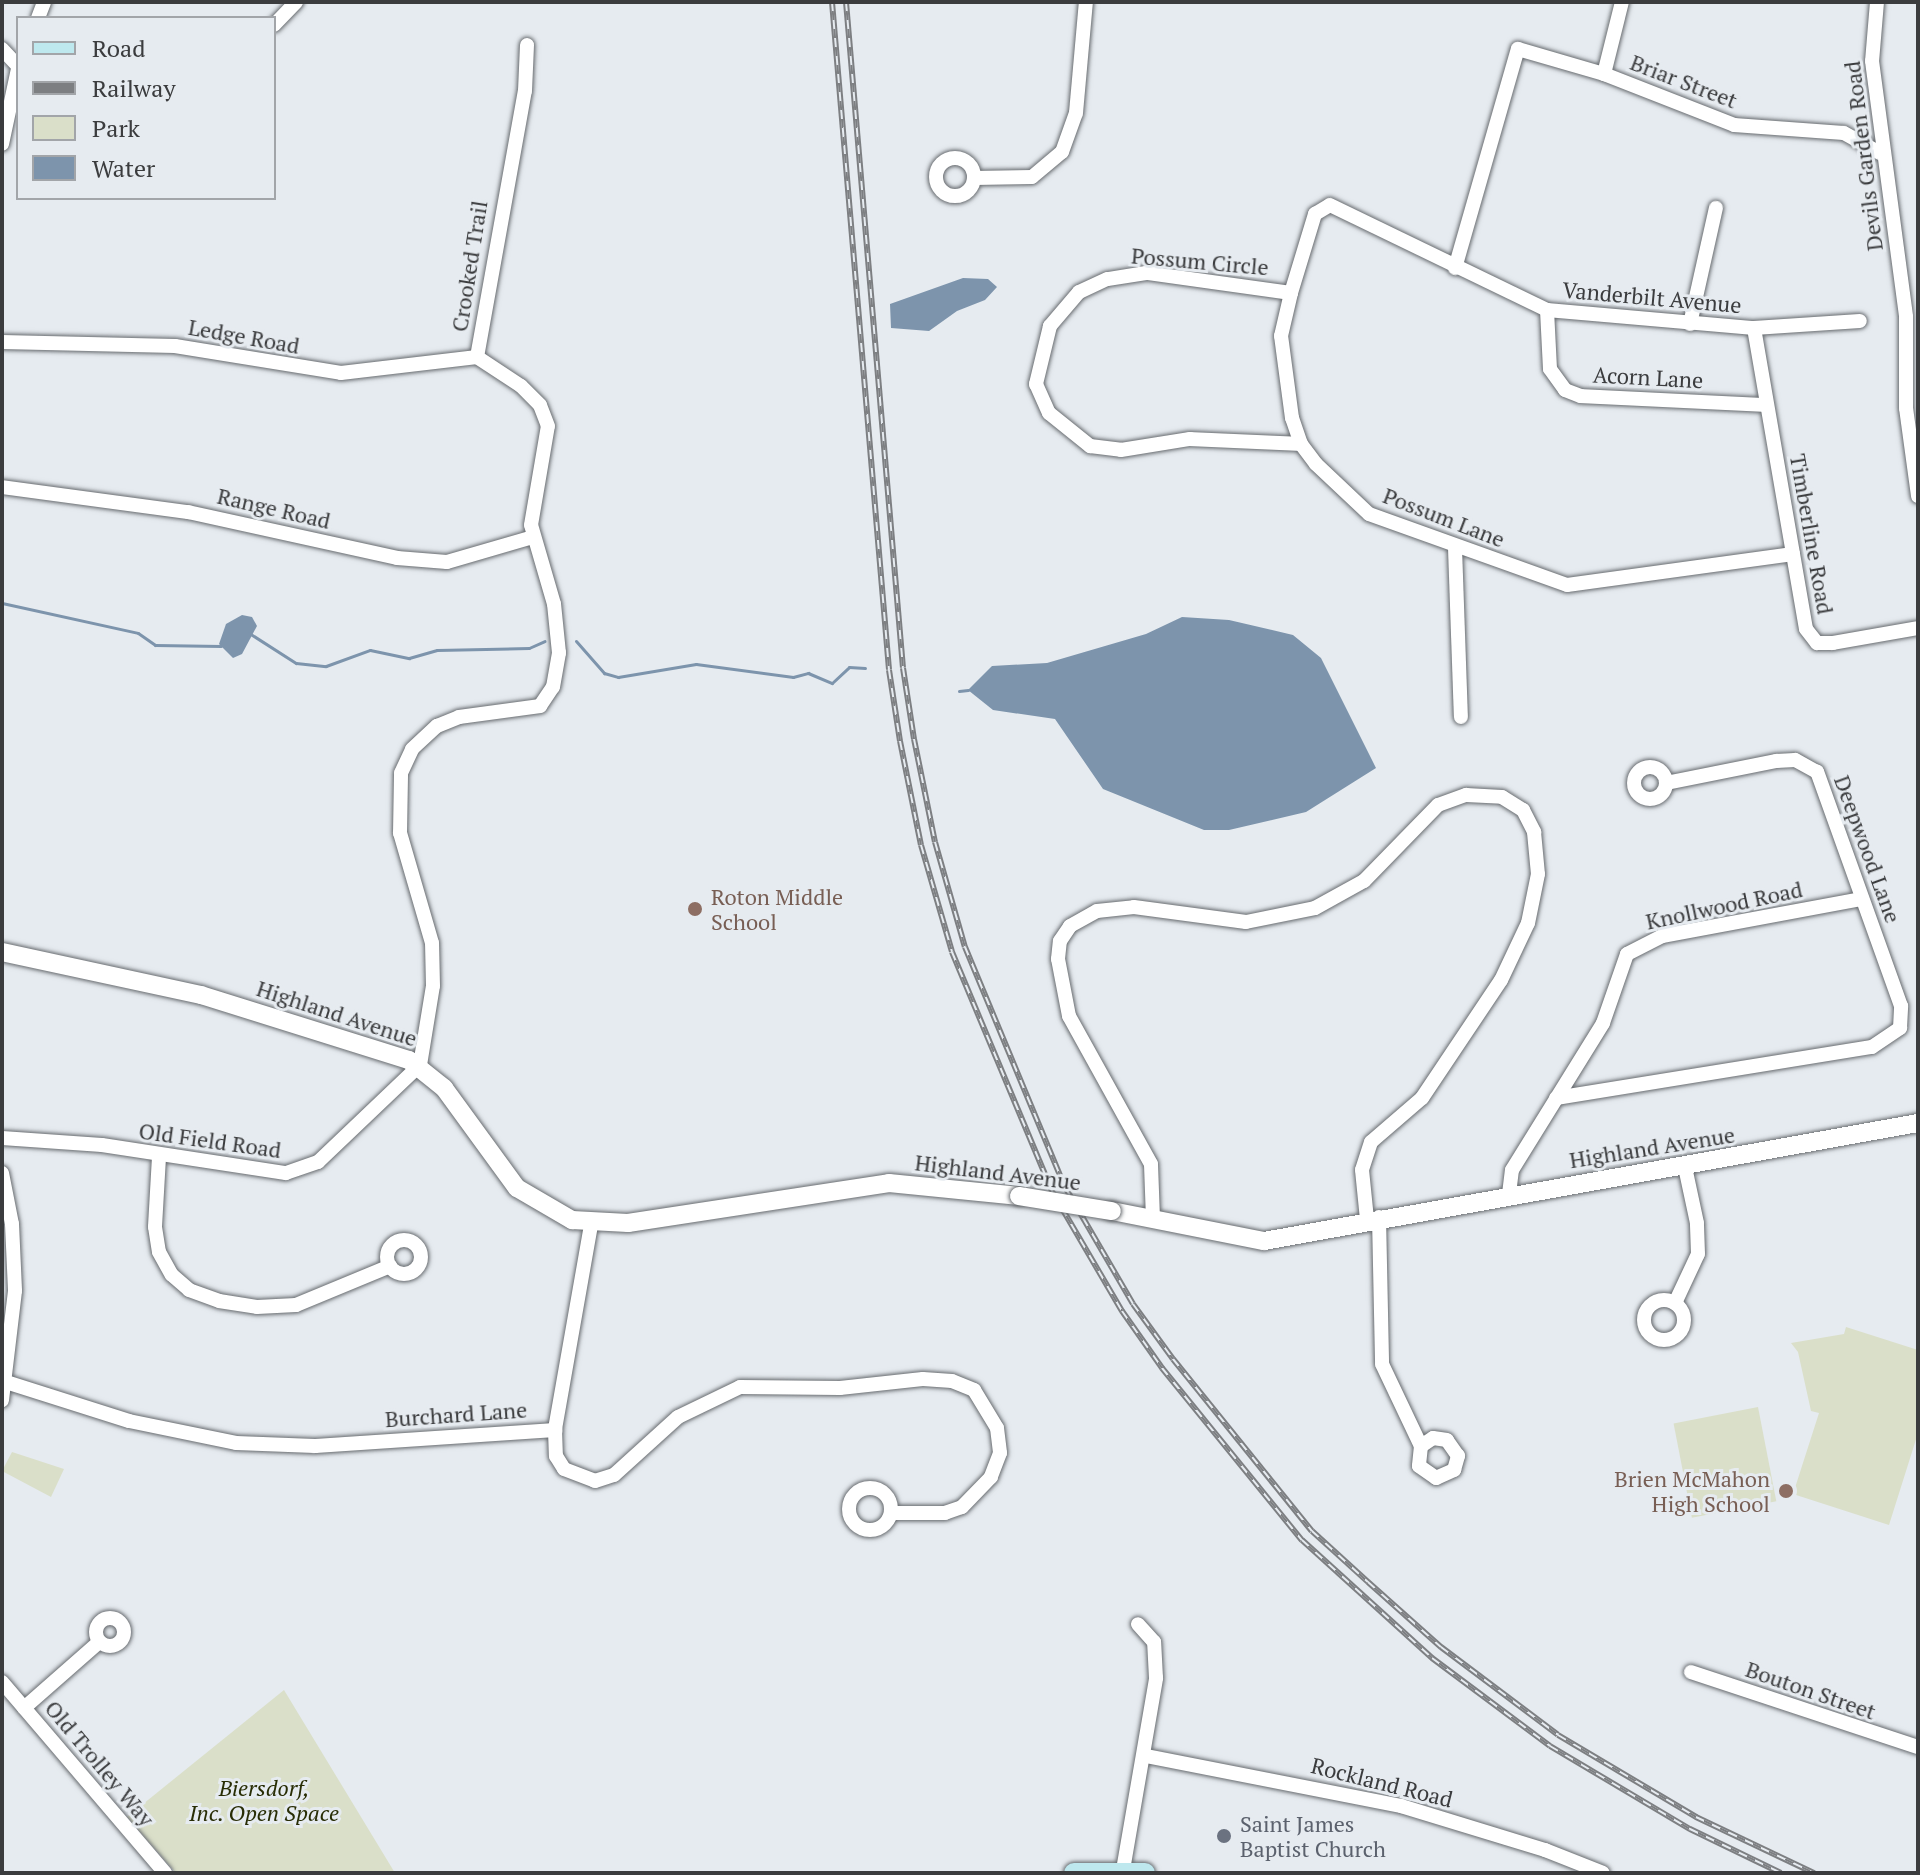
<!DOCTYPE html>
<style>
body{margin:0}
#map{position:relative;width:1920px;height:1875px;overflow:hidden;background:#e6ebf0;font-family:"PT Serif",serif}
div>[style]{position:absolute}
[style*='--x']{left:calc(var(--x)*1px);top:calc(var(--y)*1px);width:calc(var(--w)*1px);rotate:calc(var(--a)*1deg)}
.green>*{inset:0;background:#dadfc9;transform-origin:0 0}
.water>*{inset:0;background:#7d94ac}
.stream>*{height:3px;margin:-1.5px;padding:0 1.5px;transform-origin:1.5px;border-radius:1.5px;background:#7d94ac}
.roads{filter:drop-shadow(0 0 2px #676b6f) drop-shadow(0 0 2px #676b6f)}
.minor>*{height:14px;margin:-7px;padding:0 7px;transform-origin:7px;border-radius:7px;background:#fff}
.minor>.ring{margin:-7px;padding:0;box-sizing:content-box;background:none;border:14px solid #fff;border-radius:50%}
.tertiary>*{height:18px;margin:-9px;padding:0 9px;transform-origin:9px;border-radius:9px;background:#fff}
.secondary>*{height:20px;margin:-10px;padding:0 10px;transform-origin:10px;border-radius:10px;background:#bee8ee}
.rail>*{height:6px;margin-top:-3px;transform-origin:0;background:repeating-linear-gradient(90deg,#e6ebf0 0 9px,#7d7f82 0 18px);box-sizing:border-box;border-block:2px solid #7d7f82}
.bridges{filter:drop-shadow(0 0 2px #676b6f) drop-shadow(0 0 2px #676b6f)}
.tertiary-bridge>*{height:18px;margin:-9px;padding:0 9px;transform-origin:9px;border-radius:9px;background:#fff}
.dots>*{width:22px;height:22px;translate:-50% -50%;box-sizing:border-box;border:4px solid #e6ebf0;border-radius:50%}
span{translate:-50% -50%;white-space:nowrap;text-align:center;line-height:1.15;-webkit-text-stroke:6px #e6ebf0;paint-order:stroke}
.street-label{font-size:22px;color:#3b3c3e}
.education-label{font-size:22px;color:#785e54}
.left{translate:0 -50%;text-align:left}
.right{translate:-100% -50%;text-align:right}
.park-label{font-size:22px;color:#282d05;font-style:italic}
.worship-label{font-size:22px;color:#5b616d}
.frame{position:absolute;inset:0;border:4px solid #3b3c3e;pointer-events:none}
.legend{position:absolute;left:16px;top:16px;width:260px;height:184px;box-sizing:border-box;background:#e6ebf0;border:2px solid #a2a5a9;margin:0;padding:10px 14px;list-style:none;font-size:24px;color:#3b3c3e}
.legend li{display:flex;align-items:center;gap:16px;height:40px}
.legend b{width:40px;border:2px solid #a2a5a9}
</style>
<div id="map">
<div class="green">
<div style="clip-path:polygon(1846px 1327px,1918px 1350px,1918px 1433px,1889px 1525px,1793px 1494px,1819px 1413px,1811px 1411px,1798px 1352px,1791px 1343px,1844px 1334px)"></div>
<div style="left:1758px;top:1407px;width:96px;height:86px;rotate:79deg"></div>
<div style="clip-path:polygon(12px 1452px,64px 1469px,51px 1497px,2px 1471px)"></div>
<div style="clip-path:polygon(284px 1690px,395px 1873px,176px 1873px,127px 1817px)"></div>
</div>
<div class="water">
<div style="clip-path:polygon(963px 278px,988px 279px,997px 287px,985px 300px,957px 311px,929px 331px,891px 328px,890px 304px)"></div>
<div style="clip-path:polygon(242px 615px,252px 617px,257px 626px,242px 654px,233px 658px,219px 644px,226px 624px)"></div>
<div style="clip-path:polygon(1182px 617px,1229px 620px,1293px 635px,1321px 658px,1376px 768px,1306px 812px,1229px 830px,1204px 830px,1103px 789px,1055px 719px,993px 710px,968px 690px,992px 666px,1047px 663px,1146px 634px)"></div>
</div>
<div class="stream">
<div style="--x:2;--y:603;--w:139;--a:12.4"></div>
<div style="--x:138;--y:633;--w:21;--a:35"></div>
<div style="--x:155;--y:645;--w:66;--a:0.9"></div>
<div style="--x:249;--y:633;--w:56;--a:32.6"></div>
<div style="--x:296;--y:663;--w:30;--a:6"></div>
<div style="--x:326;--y:666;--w:47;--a:-20"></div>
<div style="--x:370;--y:650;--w:40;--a:12"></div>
<div style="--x:409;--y:658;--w:29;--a:-16"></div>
<div style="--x:437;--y:650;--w:92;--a:-1.2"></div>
<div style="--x:529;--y:648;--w:17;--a:-24"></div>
<div style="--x:576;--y:641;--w:43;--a:48.8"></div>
<div style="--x:604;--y:673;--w:15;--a:16"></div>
<div style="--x:618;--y:677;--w:79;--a:-9.5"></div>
<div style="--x:696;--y:664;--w:98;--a:7.6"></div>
<div style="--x:793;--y:677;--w:16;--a:-15"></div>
<div style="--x:808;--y:673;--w:26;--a:23"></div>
<div style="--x:832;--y:683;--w:23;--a:-43"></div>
<div style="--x:849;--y:667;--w:16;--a:4"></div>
<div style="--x:959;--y:691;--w:9;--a:-6"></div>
<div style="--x:54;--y:1873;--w:10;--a:0"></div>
</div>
<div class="roads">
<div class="minor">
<div style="--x:1877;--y:2;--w:59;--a:94.8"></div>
<div style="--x:1872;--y:61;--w:258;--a:82.4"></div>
<div style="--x:1906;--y:317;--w:91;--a:90"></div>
<div style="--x:1906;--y:408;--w:89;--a:82.2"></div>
<div style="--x:38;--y:18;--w:17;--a:-69"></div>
<div style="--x:274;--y:25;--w:32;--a:-46"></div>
<div style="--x:2;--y:49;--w:23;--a:47"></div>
<div style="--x:1604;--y:74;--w:74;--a:-76"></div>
<div style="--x:2;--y:144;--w:77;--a:-78"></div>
<div class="ring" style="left:936px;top:158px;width:24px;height:24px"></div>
<div style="--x:974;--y:178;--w:58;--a:-1"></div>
<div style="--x:1032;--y:177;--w:39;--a:-40"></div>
<div style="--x:1062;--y:152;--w:41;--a:-70.3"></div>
<div style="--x:1076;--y:113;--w:111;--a:-84.9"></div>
<div style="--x:1455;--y:268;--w:228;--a:-74"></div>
<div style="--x:1518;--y:49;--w:90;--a:16.2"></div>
<div style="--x:1604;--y:74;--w:140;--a:21.4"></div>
<div style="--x:1734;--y:125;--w:110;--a:4.2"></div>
<div style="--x:1844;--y:133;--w:41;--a:29.1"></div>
<div style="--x:1291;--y:293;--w:146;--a:-172.1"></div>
<div style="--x:1146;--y:273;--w:39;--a:171"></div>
<div style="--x:1107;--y:279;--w:31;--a:155"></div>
<div style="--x:1079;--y:292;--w:45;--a:130.5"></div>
<div style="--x:1050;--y:326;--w:60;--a:103.6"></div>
<div style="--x:1036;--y:384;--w:32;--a:66"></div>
<div style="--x:1049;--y:413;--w:53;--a:38.8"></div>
<div style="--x:1090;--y:446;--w:31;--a:7"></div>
<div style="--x:1121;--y:450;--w:70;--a:-9.1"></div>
<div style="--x:1190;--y:439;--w:111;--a:2.6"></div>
<div style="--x:1547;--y:310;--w:59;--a:87.1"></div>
<div style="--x:1550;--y:369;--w:26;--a:54"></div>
<div style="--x:1565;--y:390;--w:17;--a:21"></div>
<div style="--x:1581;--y:396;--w:185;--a:2.8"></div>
<div style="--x:1690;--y:324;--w:119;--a:-77.4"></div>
<div style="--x:1754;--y:328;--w:305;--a:80.2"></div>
<div style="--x:1806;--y:629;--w:18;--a:52"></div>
<div style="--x:1817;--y:643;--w:16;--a:0"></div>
<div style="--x:1833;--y:643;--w:86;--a:-10"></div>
<div style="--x:2;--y:342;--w:173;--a:1.3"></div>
<div style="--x:175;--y:346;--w:168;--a:9.2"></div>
<div style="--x:341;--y:373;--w:137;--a:-6.7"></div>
<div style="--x:2;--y:487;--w:188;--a:7.7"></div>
<div style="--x:188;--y:512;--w:214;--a:12.4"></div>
<div style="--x:397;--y:558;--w:50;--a:4.6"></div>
<div style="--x:447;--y:562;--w:90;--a:-16.2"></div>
<div style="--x:1455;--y:548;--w:169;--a:88"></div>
<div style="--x:1793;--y:554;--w:228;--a:172.2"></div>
<div style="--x:1567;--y:585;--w:210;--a:-160.3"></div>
<div style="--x:1369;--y:514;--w:73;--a:-136.7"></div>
<div style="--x:1316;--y:464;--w:25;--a:-127"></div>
<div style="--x:1301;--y:444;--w:28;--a:-109"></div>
<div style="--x:1292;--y:418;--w:83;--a:-97.6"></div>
<div style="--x:1281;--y:336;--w:44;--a:-76.9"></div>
<div style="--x:1291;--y:293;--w:83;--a:-73.1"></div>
<div style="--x:1315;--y:214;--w:17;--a:-31"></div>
<div style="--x:1330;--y:205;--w:241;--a:25.8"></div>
<div style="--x:1547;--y:310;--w:208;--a:5"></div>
<div style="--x:1754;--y:328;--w:106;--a:-3.8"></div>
<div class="ring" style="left:1634px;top:767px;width:18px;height:18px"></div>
<div style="--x:1556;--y:1098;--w:320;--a:-9.2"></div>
<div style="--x:1872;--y:1047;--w:34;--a:-34"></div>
<div style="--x:1900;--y:1028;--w:22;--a:-87"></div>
<div style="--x:1901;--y:1006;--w:249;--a:-109.7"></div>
<div style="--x:1817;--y:772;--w:25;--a:-151"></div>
<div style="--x:1795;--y:760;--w:19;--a:177"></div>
<div style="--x:1776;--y:761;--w:112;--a:168.7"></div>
<div style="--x:2;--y:1138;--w:100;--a:4"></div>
<div style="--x:102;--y:1145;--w:186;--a:8.7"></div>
<div style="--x:286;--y:1173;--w:34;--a:-19"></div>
<div style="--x:318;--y:1162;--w:141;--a:-43.6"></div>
<div style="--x:420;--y:1065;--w:80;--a:-80.7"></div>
<div style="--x:433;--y:986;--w:43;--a:-91.3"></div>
<div style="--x:432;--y:943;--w:115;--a:-106.2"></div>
<div style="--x:400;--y:833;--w:60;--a:-89"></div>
<div style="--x:401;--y:773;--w:26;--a:-65"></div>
<div style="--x:412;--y:749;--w:34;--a:-43"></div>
<div style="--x:437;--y:726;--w:24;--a:-22"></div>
<div style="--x:459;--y:717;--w:82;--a:-7.7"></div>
<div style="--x:540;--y:706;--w:23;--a:-56"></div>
<div style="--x:553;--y:687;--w:35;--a:-80"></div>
<div style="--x:559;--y:653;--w:49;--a:-95.8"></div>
<div style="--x:554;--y:604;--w:82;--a:-106.2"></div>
<div style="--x:531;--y:525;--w:100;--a:-80.3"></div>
<div style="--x:548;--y:426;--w:22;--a:-111"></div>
<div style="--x:540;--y:405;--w:27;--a:-135"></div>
<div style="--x:521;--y:386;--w:53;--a:-146.6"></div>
<div style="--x:477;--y:357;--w:270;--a:-79.8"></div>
<div style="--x:525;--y:91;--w:46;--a:-87.5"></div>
<div style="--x:159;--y:1157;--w:70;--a:93.3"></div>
<div style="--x:155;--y:1227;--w:25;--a:81"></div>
<div style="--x:159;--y:1252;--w:26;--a:61"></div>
<div style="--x:172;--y:1275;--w:23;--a:41"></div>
<div style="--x:189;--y:1290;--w:32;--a:20"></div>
<div style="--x:219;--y:1301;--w:38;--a:9"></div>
<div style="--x:257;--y:1307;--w:39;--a:-3"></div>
<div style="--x:296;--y:1305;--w:102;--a:-22.5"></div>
<div style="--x:2;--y:1173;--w:52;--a:78.9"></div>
<div style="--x:12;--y:1224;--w:67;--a:87.4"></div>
<div style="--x:15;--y:1291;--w:110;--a:96.8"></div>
<div style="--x:1509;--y:1194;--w:24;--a:-83"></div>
<div style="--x:1512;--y:1170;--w:173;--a:-58.2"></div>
<div style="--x:1603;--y:1023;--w:73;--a:-70.8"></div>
<div style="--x:1627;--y:954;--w:39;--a:-27"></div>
<div style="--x:1662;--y:936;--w:202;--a:-10.5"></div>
<div style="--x:1379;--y:1217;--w:147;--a:88.8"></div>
<div style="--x:1382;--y:1364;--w:91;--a:64.6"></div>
<div style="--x:1421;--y:1446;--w:20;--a:96"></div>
<div style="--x:1419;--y:1466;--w:21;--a:35"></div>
<div style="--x:1436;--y:1478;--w:20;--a:-24"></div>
<div style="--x:1454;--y:1470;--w:15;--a:-74"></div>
<div style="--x:1458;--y:1456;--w:19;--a:-125"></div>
<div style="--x:1447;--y:1440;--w:14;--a:-172"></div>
<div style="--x:1433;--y:1438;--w:14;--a:146"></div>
<div style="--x:1153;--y:1219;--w:55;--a:-92.1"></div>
<div style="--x:1151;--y:1164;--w:169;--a:-119"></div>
<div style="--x:1069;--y:1016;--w:58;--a:-100.9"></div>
<div style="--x:1058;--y:959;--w:18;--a:-84"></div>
<div style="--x:1060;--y:941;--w:18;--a:-56"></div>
<div style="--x:1070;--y:926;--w:31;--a:-29"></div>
<div style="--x:1097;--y:911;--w:37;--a:-6"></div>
<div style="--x:1134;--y:907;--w:113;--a:7.6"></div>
<div style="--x:1246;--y:922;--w:70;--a:-11.5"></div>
<div style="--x:1315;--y:908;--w:56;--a:-28.9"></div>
<div style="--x:1364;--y:881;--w:106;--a:-45.8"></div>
<div style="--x:1438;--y:805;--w:30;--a:-20"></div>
<div style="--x:1466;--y:795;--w:36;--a:3"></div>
<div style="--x:1502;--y:797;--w:25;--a:32"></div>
<div style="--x:1523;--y:810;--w:25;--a:63"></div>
<div style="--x:1534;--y:832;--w:42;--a:84.6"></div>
<div style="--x:1538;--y:874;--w:50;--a:101.5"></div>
<div style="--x:1528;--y:923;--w:63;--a:115.3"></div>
<div style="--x:1501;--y:980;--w:142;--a:123.8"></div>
<div style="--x:1422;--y:1098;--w:67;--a:139.2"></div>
<div style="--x:1371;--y:1142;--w:29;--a:108"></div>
<div style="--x:1362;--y:1170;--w:49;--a:84.2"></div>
<div style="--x:591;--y:1225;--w:208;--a:100"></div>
<div style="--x:555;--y:1430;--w:26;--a:88"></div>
<div style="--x:556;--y:1456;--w:15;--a:58"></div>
<div style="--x:564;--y:1469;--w:33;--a:21"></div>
<div style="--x:595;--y:1481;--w:20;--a:-18"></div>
<div style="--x:614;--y:1475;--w:86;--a:-42.2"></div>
<div style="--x:678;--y:1417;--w:69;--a:-25.8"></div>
<div style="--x:740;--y:1387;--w:100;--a:0.6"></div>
<div style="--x:840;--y:1388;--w:83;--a:-6.2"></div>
<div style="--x:923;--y:1379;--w:29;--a:4"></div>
<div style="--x:952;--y:1381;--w:24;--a:22"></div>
<div style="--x:974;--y:1390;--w:44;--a:58.8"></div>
<div style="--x:997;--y:1428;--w:25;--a:83"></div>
<div style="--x:1000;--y:1453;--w:26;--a:111"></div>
<div style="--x:991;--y:1477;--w:42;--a:134"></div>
<div style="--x:962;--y:1507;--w:18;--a:161"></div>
<div style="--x:945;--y:1513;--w:54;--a:180"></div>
<div class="ring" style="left:387px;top:1240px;width:20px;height:20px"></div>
<div class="ring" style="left:1644px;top:1300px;width:26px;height:26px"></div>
<div style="--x:1675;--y:1303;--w:54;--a:-64.9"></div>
<div style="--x:1698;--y:1254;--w:31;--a:-92"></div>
<div style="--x:1697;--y:1223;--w:57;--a:-102.1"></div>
<div style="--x:6;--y:1382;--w:129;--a:17.6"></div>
<div style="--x:129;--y:1421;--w:109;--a:11.6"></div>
<div style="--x:236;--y:1443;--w:79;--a:2.2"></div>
<div style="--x:315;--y:1446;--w:241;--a:-3.8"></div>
<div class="ring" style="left:849px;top:1488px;width:28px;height:28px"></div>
<div class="ring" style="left:96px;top:1618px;width:14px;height:14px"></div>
<div style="--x:1691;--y:1672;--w:239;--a:18.3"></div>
<div style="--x:2;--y:1682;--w:251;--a:49.5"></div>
<div style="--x:24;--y:1708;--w:100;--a:-41.3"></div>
<div style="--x:1146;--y:1756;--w:260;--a:11.1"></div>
<div style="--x:1401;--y:1806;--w:151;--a:17"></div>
<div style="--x:1545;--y:1850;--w:62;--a:21.6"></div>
<div style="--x:1123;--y:1870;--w:195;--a:-80.2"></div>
<div style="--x:1156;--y:1678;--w:36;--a:-93"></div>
<div style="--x:1154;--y:1642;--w:24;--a:-132"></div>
</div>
<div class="tertiary">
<div style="--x:2;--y:952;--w:204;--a:12.2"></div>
<div style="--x:201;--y:995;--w:218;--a:17.4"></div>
<div style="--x:409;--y:1060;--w:45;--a:38.7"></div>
<div style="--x:444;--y:1088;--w:124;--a:53.9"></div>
<div style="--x:517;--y:1188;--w:64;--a:30.2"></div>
<div style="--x:572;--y:1220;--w:56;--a:3.1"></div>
<div style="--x:628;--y:1223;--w:264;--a:-8.7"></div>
<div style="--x:889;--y:1183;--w:131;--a:5.7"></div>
<div style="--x:1112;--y:1211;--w:155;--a:11.2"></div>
<div style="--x:1264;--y:1241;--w:665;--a:-10.23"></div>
</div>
<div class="secondary">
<div style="--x:1074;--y:1873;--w:71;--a:0"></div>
</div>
</div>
<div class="rail">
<div style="--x:832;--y:2;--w:670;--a:85.12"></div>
<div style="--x:889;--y:670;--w:72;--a:81.2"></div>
<div style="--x:900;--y:741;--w:106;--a:78.6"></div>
<div style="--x:921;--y:845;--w:111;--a:73.8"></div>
<div style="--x:952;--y:952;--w:261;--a:67.3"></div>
<div style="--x:1053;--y:1193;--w:137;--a:59.7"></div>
<div style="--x:1122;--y:1311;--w:70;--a:54.9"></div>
<div style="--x:1162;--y:1368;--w:222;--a:50.9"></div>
<div style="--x:1302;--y:1540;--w:176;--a:42.2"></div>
<div style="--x:1432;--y:1658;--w:147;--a:36.7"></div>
<div style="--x:1550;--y:1746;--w:163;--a:30.7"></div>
<div style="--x:1690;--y:1829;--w:101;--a:25.8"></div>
<div style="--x:846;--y:2;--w:668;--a:85.11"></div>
<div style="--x:903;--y:668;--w:72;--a:81.2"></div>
<div style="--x:914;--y:739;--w:105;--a:78.5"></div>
<div style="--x:935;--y:842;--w:109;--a:74.1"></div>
<div style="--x:965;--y:947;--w:260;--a:67.4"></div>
<div style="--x:1065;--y:1187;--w:135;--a:59.8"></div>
<div style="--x:1133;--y:1304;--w:68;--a:54"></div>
<div style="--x:1173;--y:1359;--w:221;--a:51.1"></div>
<div style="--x:1312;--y:1531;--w:76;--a:42.3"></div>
<div style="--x:1368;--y:1582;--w:98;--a:41.7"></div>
<div style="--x:1441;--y:1647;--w:146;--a:36.9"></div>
<div style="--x:1558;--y:1735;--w:161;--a:30.7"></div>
<div style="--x:1696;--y:1817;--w:131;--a:25.4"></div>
</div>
<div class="bridges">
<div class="tertiary-bridge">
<div style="--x:1019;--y:1196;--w:94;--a:9.2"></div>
</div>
</div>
<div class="dots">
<div style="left:695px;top:909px;background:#8d6e63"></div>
<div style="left:1786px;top:1491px;background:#8d6e63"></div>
<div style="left:1224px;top:1836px;background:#6b7280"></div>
</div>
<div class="street-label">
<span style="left:1684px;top:81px;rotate:21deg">Briar Street</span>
<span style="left:1863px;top:156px;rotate:-97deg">Devils Garden Road</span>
<span style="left:1200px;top:261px;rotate:5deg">Possum Circle</span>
<span style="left:469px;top:266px;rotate:-81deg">Crooked Trail</span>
<span style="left:1652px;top:297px;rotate:5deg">Vanderbilt Avenue</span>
<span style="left:244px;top:336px;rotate:10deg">Ledge Road</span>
<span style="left:1648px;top:377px;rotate:3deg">Acorn Lane</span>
<span style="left:274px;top:508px;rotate:13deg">Range Road</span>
<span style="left:1444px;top:517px;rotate:21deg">Possum Lane</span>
<span style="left:1812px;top:534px;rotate:80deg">Timberline Road</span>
<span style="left:1868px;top:849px;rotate:70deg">Deepwood Lane</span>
<span style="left:1724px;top:905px;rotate:-12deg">Knollwood Road</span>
<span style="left:337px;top:1013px;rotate:18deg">Highland Avenue</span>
<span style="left:210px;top:1140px;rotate:8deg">Old Field Road</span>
<span style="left:1652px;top:1147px;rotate:-9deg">Highland Avenue</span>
<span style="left:998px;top:1172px;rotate:7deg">Highland Avenue</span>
<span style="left:456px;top:1414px;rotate:-4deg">Burchard Lane</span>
<span style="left:1811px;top:1690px;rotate:19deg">Bouton Street</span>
<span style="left:100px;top:1763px;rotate:50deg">Old Trolley Way</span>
<span style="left:1382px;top:1782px;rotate:14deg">Rockland Road</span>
</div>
<div class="education-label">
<span class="left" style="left:711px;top:909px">Roton Middle<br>School</span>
<span class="right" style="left:1770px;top:1491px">Brien McMahon<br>High School</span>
</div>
<div class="park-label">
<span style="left:264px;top:1800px">Biersdorf,<br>Inc. Open Space</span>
</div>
<div class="worship-label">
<span class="left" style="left:1240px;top:1836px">Saint James<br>Baptist Church</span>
</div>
<div class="frame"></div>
<ul class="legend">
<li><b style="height:10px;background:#bee8ee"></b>Road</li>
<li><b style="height:10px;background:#7d7f82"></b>Railway</li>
<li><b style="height:22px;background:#dadfc9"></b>Park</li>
<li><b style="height:22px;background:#7d94ac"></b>Water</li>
</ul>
</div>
